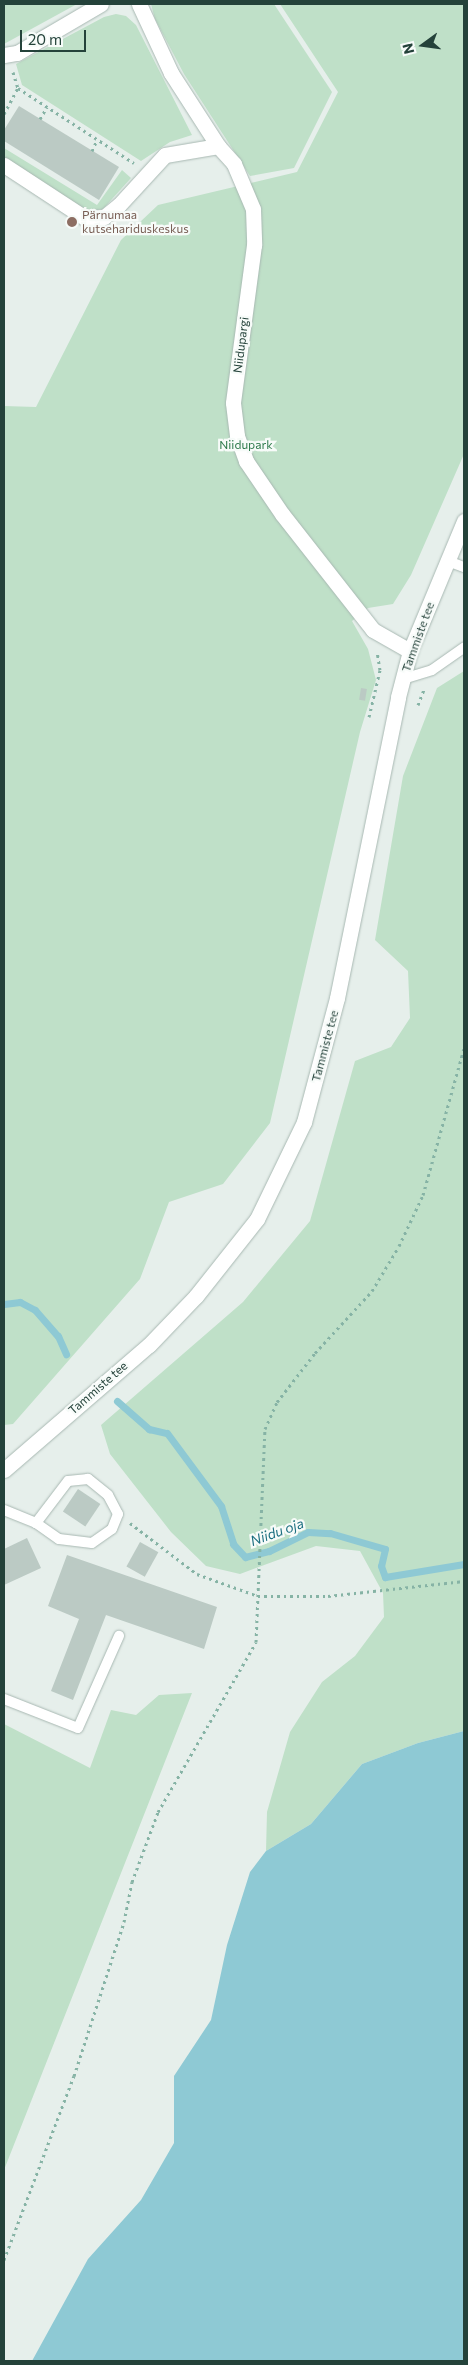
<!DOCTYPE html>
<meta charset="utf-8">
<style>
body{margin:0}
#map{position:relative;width:468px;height:2365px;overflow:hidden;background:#e6efeb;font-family:Commissioner,sans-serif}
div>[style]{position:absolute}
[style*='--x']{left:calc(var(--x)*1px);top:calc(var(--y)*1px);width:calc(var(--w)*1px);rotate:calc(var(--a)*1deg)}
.green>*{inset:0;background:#bfe0c8}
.water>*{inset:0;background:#8ec9d4}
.stream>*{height:7px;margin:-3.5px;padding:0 3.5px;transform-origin:3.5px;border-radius:3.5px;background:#8ec9d4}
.building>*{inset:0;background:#bbcac4;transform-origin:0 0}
.path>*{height:3px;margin-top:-1.5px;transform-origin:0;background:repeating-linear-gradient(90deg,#86b3a5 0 2.5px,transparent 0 6.5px)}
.roads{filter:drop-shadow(0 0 1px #a8b8b2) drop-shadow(0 0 1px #a8b8b2)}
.lane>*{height:10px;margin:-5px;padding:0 5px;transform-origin:5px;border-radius:5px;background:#fff}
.street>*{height:15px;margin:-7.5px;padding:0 7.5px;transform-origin:7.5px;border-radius:7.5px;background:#fff}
.secondary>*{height:15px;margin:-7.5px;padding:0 7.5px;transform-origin:7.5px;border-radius:7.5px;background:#fff}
.dots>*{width:14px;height:14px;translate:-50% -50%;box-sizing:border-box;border:2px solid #f7fbf9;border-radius:50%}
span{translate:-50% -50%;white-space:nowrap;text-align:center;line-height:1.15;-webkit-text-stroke:4.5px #f7fbf9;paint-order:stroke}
.education-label{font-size:12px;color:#785e54}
.left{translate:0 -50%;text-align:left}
.street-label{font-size:12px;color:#24423a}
.park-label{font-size:12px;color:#2d7a4b}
.water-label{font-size:14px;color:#1c6f80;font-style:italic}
.frame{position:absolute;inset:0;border:5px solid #24423a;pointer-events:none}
.north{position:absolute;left:398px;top:20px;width:50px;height:50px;-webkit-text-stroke:4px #f7fbf9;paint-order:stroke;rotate:256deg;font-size:14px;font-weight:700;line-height:20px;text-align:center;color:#24423a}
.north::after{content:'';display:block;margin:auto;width:18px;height:22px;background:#24423a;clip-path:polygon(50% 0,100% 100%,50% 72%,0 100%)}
.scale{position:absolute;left:20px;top:30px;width:66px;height:22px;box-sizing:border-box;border:2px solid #24423a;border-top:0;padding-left:6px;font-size:15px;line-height:18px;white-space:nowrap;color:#24423a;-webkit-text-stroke:4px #f7fbf9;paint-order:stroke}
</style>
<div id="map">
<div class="green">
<div style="clip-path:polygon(4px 4px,77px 4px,4px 44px)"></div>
<div style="clip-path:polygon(151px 4px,274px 4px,332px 92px,294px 168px,250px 176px,184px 74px,155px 19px)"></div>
<div style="clip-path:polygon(280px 4px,464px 4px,464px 454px,411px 575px,393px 604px,368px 608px,352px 621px,368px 649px,376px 680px,360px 732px,270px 1123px,223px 1184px,169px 1202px,140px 1279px,13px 1424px,4px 1425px,4px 406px,36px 407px,121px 240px,158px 205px,297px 172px,338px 92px)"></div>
<div style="clip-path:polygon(116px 14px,126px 16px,136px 25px,192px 135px,170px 142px,141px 161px,22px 85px,16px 64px,104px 17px)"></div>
<div style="clip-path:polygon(4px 148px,97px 205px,122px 170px,131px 178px,103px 209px,86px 212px,4px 160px)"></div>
<div style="clip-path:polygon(464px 671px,464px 1731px,418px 1743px,362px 1764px,311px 1824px,266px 1851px,267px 1812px,290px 1732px,322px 1682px,355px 1656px,384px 1617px,383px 1593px,360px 1551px,316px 1546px,240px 1574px,206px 1566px,171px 1532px,110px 1454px,101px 1425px,243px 1302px,310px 1221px,355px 1061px,391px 1047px,410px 1018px,408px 971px,375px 940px,403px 776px,437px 688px)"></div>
<div style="clip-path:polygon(192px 1693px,4px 2170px,4px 1724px,90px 1768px,111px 1710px,136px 1715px,159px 1695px)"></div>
</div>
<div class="water">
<div style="clip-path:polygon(464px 1731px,464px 2361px,32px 2361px,88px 2259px,141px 2200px,174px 2143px,174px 2076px,211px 2020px,227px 1945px,250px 1872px,266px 1851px,311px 1824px,362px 1764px,418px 1743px)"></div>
</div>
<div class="stream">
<div style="--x:4;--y:1304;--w:16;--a:-7"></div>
<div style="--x:20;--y:1302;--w:17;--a:28"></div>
<div style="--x:35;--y:1310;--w:35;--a:49"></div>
<div style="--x:58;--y:1336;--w:20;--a:66"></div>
<div style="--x:117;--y:1401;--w:43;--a:41.2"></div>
<div style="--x:149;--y:1429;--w:18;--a:13"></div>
<div style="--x:167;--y:1433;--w:91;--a:53.5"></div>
<div style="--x:221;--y:1506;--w:40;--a:72"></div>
<div style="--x:233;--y:1544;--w:18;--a:47"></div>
<div style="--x:245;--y:1557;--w:25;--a:-14"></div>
<div style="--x:269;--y:1551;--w:43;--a:-26"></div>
<div style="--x:308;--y:1532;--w:22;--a:3"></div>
<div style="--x:330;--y:1533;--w:57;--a:16.2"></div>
<div style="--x:385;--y:1549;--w:17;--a:103"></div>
<div style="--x:381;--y:1566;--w:12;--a:70"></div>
<div style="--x:385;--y:1577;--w:80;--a:-9.3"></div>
</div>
<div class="building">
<div style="clip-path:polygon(19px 106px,119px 167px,99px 200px,4px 141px,4px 130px)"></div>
<div style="left:361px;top:688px;width:6px;height:12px;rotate:9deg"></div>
<div style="left:78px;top:1489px;width:27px;height:27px;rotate:34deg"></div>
<div style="clip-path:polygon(27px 1538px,41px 1568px,4px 1585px,4px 1549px)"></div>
<div style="left:140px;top:1542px;width:21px;height:28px;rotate:29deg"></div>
<div style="clip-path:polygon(67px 1555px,217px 1607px,204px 1649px,106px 1615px,73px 1700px,51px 1691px,79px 1619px,48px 1606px)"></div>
</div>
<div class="path">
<div style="--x:13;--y:72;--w:17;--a:73"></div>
<div style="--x:4;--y:114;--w:30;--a:-62"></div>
<div style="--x:18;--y:88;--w:138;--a:32.9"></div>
<div style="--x:40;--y:119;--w:14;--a:-60"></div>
<div style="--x:92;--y:151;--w:12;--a:-66"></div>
<div style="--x:418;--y:705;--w:17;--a:-69"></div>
<div style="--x:369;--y:717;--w:48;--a:-76.8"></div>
<div style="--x:380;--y:670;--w:18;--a:-99"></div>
<div style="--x:130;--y:1523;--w:84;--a:37.3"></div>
<div style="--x:197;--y:1574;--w:65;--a:19.8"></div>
<div style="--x:258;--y:1596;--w:70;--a:0"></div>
<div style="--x:328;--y:1596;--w:137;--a:-6.3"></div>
<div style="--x:4;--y:2260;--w:197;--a:-69.2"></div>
<div style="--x:74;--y:2076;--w:162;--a:-72"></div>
<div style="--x:124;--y:1922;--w:41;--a:-78.7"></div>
<div style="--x:132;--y:1882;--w:75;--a:-69.6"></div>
<div style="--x:158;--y:1812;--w:196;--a:-60"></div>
<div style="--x:256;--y:1642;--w:213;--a:-87.6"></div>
<div style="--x:265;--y:1429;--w:30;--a:-66"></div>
<div style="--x:277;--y:1402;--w:62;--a:-52.2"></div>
<div style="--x:315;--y:1353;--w:84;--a:-47.4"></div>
<div style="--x:372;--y:1291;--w:52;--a:-59"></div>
<div style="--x:399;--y:1246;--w:56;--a:-64.8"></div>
<div style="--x:423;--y:1195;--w:153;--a:-74.4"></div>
</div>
<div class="roads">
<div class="lane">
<div style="--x:448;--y:561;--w:17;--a:21"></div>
<div style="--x:403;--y:679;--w:30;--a:-17"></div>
<div style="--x:432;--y:670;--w:39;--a:-35"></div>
<div style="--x:4;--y:1510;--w:35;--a:22"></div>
<div style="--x:36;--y:1523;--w:28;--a:35"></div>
<div style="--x:59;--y:1539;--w:33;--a:7"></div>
<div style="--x:92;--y:1543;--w:24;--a:-35"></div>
<div style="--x:112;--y:1529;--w:16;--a:-68"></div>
<div style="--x:118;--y:1514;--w:21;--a:-118"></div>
<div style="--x:108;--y:1495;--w:26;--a:-141"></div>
<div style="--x:88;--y:1479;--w:20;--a:174"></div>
<div style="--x:68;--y:1481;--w:53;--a:127.3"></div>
<div style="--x:4;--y:1699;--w:79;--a:21.4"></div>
<div style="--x:78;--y:1728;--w:101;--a:-66"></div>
</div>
<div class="street">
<div style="--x:139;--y:4;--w:76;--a:65.1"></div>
<div style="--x:171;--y:73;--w:87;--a:57.2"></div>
<div style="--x:218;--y:146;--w:24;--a:48"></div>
<div style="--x:234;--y:164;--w:49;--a:67.1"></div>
<div style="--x:253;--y:209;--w:36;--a:88"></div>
<div style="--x:254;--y:245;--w:159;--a:97.6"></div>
<div style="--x:233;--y:403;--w:33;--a:83"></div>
<div style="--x:237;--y:436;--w:27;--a:70"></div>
<div style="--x:246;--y:461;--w:64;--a:55.8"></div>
<div style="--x:282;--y:514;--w:147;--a:51.9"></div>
<div style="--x:373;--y:630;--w:43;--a:29.6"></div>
<div style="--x:4;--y:55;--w:13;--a:-9"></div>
<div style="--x:17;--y:53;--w:97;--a:-30.3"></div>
<div style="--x:4;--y:165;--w:97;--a:33.2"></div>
<div style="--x:85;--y:218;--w:19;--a:-3"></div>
<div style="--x:104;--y:217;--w:19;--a:-39"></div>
<div style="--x:119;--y:205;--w:68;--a:-47.4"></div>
<div style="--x:165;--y:155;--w:54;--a:-9.6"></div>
</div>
<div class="secondary">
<div style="--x:4;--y:1470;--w:191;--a:-40.8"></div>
<div style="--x:149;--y:1345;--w:68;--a:-46.2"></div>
<div style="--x:196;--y:1296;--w:98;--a:-51.6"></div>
<div style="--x:257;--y:1219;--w:108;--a:-64.1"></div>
<div style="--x:304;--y:1122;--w:128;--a:-75.1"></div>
<div style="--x:337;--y:998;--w:307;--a:-78.5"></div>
<div style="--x:398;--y:697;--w:48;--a:-75.4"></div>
<div style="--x:410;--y:651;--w:141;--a:-67.4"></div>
</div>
</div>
<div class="dots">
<div style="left:72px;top:222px;background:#8d6e63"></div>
</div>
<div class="education-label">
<span class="left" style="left:82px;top:222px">Pärnumaa<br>kutsehariduskeskus</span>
</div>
<div class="street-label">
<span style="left:241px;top:345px;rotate:-83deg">Niidupargi</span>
<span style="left:418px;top:637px;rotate:-70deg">Tammiste tee</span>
<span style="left:325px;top:1046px;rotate:-75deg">Tammiste tee</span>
<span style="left:98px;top:1388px;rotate:-41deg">Tammiste tee</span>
</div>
<div class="park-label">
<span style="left:246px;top:445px">Niidupark</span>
</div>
<div class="water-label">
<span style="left:277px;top:1532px;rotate:-20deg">Niidu oja</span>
</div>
<div class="frame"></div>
<div class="north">N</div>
<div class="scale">20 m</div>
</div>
